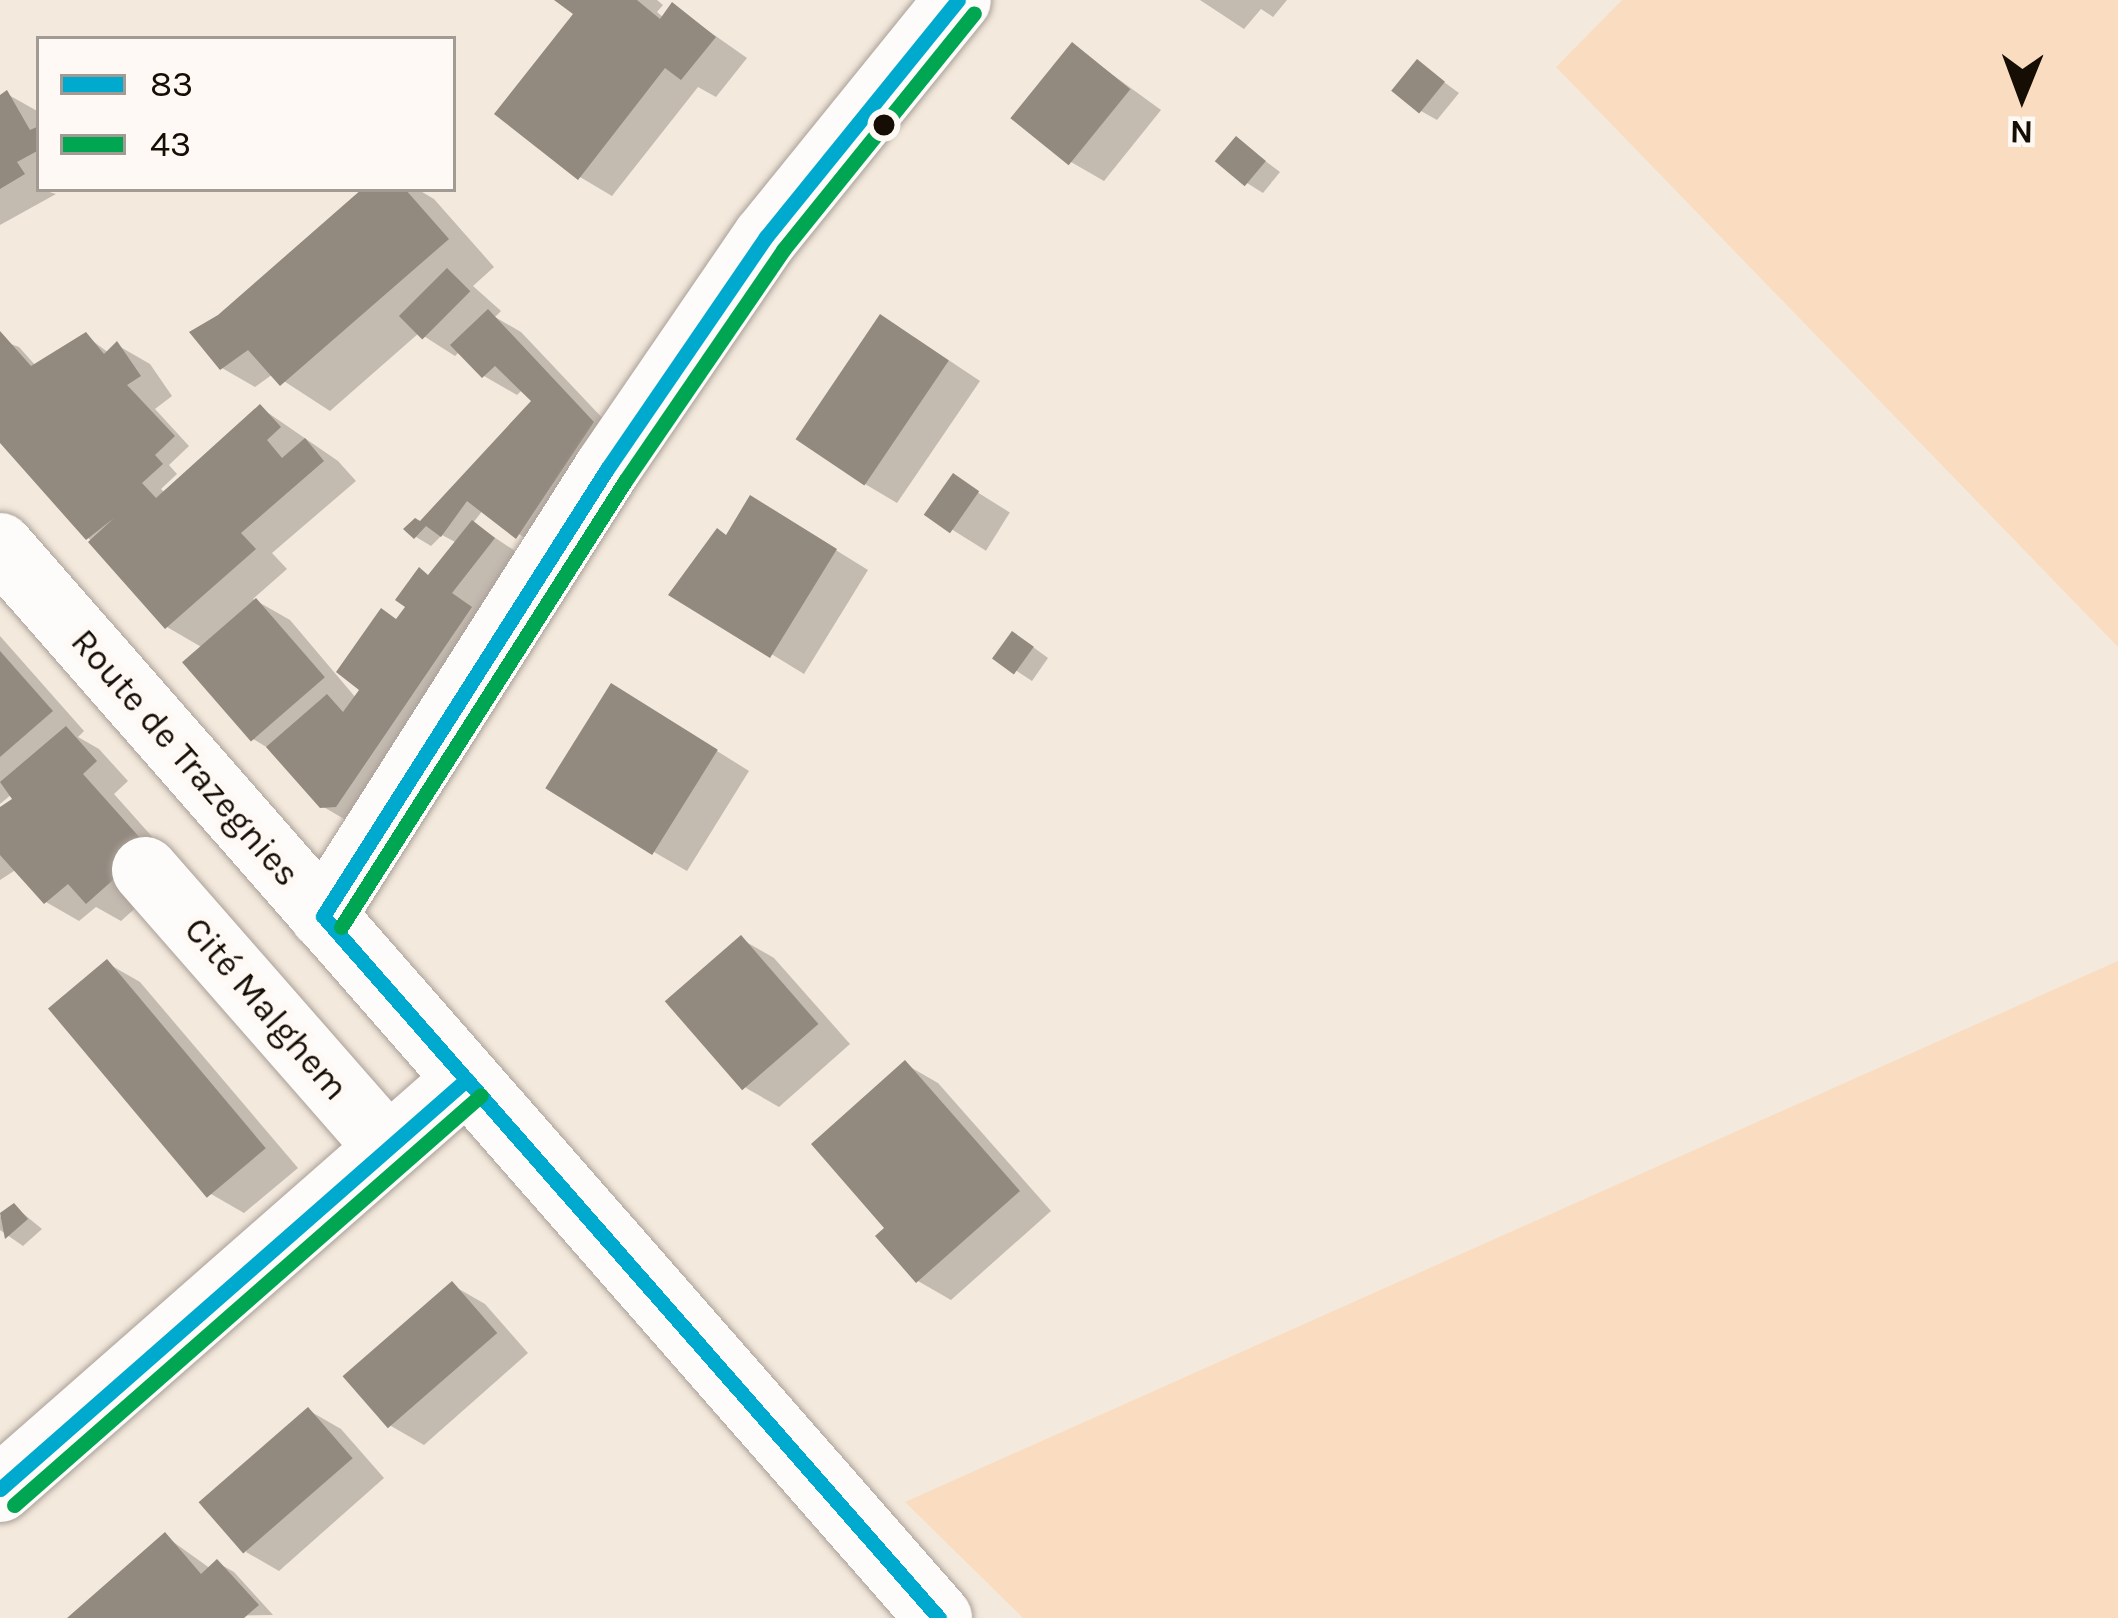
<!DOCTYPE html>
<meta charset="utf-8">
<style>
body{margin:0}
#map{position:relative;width:2118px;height:1618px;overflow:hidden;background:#f4e9dd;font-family:Karla,sans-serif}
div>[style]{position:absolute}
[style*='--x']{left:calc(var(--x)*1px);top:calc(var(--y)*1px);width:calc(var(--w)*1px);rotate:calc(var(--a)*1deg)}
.green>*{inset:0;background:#faddc0}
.shadow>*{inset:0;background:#0003;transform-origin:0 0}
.building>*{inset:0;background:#92897f;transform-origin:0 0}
.roads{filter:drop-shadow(0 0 3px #aaa097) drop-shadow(0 0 3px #aaa097)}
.street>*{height:66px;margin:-33px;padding:0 33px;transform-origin:33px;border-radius:33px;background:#fdfcfa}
.secondary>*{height:66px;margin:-33px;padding:0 33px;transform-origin:33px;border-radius:33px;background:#fdfcfa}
.bus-1>*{height:15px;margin:-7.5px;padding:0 7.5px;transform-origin:7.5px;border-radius:7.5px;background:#00a9ce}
.bus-2>*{height:15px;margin:-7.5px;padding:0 7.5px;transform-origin:7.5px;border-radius:7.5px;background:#00a651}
.dots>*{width:33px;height:33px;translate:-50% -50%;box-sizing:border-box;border:6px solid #fef9f4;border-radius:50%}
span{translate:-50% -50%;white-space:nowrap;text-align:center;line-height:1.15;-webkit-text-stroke:12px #fef9f4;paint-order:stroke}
.street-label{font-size:36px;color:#160d05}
.legend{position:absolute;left:36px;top:36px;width:420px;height:156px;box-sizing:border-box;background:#fef9f4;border:3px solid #a19b94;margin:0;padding:15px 21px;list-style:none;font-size:36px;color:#160d05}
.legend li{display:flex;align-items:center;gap:24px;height:60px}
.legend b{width:60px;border:3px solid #a19b94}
.north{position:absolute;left:1962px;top:36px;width:120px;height:120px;-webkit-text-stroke:9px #fef9f4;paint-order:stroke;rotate:181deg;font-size:33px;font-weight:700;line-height:48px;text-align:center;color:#160d05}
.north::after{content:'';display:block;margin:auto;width:42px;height:54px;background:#160d05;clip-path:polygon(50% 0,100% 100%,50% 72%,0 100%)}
</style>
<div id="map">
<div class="green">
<div style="clip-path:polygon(1622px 0,2118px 0,2118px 647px,1556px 67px)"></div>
<div style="clip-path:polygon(2118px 961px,2118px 1618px,1023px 1618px,905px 1502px)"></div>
</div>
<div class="shadow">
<div style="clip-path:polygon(559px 0,657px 0,663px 5px,657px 12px,664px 18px,673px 6px,747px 58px,716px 97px,698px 87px,612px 196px,580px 177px,577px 14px)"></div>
<div style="clip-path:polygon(1200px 0,1287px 0,1273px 17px,1261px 9px,1244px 29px)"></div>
<div style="clip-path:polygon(1073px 46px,1161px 110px,1104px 181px,1071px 162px)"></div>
<div style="clip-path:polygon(1418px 63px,1459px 93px,1437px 120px,1421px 111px)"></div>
<div style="clip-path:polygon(7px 94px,39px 112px,39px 189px,56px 194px,0 225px,0 98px)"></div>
<div style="clip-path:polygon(1237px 140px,1280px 172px,1263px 193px,1247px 183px)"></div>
<div style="clip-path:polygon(366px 189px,417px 189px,434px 199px,494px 267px,473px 286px,501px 311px,495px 317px,521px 332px,625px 442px,550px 555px,483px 510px,473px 523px,527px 559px,356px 826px,322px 806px,273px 751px,253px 739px,203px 648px,167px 627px,0 438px,0 340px,19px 347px,36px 366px,86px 336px,109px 353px,117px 345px,150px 364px,172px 396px,155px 409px,189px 446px,169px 465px,177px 474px,161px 489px,165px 493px,261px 408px,338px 461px,356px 481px,272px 553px,287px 569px,253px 599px,290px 620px,356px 698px,398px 622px,457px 543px,442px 535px,431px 546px,416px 537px,420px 524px,536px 401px,523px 389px,517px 395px,484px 376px,460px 351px,455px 356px,419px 333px,330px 411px,273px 374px,255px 387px,222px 368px,220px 318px)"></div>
<div style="clip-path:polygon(914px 337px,980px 381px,897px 503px,865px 484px)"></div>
<div style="left:953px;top:477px;width:67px;height:45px;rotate:32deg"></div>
<div style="clip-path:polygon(784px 518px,868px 570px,804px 674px,673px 594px,728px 538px)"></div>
<div style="clip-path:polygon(0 636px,84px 731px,78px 737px,99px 749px,128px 781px,114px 794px,180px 868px,121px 921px,96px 907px,79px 921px,46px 902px,17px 869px,0 880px,0 810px,16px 799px,12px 794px,0 804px)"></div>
<div style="clip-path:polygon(1029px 644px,1048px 658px,1032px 681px,997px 658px)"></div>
<div style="clip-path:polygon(645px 706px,749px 771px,687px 871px,654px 852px)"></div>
<div style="clip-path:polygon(741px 939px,774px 958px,850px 1044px,779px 1107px,746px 1088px)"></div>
<div style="clip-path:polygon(107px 963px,140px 982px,298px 1168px,244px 1213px,211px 1194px)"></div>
<div style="clip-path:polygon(905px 1064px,938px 1083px,1051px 1211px,951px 1300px,918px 1281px,889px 1228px)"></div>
<div style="clip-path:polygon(14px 1206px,42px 1229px,23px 1246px,0 1230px,0 1217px)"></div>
<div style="clip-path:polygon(452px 1285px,485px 1304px,528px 1353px,424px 1445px,391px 1426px)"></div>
<div style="clip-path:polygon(308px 1410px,341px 1429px,384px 1478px,279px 1571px,246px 1552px)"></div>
<div style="clip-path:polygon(165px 1536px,211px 1569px,218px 1563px,234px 1572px,273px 1615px,71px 1618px)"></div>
</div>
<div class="building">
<div style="clip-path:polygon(554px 0,637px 0,660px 19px,672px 2px,716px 37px,681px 80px,665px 68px,578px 180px,494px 114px,573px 14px)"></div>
<div style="left:1072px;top:42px;width:75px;height:98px;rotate:39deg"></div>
<div style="left:1417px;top:59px;width:36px;height:41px;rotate:39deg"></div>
<div style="clip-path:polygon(7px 90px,30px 130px,39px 126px,39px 150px,17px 162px,25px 174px,0 189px,0 95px)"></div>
<div style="left:1236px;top:136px;width:39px;height:33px;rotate:40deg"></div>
<div style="clip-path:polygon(362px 189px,405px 189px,449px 239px,280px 386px,248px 350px,220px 370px,189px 332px,218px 315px)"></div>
<div style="left:447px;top:268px;width:33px;height:68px;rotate:45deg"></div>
<div style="clip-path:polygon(488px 309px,594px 422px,516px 539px,467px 501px,441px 537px,426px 526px,414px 539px,403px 529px,415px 518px,420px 521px,531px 401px,495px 366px,482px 378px,450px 345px)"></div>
<div style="left:880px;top:314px;width:83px;height:151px;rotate:34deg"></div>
<div style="clip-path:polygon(0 331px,31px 366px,86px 332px,104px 354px,117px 341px,141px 376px,127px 385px,175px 436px,155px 455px,163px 464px,142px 483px,156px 498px,260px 404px,281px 427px,267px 440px,282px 458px,305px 438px,324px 461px,241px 533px,256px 549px,165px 629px,88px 542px,114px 518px,86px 540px,0 443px)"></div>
<div style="left:953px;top:473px;width:32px;height:51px;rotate:35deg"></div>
<div style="clip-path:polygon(750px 495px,837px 549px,770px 658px,668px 595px,717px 528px,726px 535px)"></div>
<div style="clip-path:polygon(472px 520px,495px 538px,452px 593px,472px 607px,336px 807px,320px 808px,266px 747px,327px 694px,343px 712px,359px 690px,336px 672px,381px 608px,396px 619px,405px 607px,395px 600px,419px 567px,428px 575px)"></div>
<div style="left:256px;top:598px;width:105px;height:98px;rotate:49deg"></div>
<div style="left:1012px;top:631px;width:27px;height:34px;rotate:36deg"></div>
<div style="clip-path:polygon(0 651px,53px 711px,0 757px)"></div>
<div style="left:611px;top:683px;width:126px;height:124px;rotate:32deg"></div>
<div style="clip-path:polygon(66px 726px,97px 761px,83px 774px,149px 848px,86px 904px,68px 884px,44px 904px,0 855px,0 807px,12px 799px,0 782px)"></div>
<div style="left:741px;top:935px;width:118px;height:101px;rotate:49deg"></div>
<div style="left:107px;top:959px;width:247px;height:77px;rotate:50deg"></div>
<div style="clip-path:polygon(905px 1060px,1020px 1191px,916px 1283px,875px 1236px,884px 1228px,811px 1144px)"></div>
<div style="clip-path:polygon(14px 1203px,28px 1219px,5px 1239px,0 1213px)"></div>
<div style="left:452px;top:1281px;width:69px;height:145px;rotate:49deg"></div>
<div style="left:308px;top:1407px;width:68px;height:145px;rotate:49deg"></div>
<div style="clip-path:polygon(165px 1532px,201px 1574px,217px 1559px,259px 1605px,244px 1618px,67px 1618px)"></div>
</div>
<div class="roads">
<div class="street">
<div style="--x:145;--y:870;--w:369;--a:48.8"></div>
<div style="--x:323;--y:916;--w:530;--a:-57.57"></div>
<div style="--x:607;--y:469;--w:281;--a:-55.6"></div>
<div style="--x:766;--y:237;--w:305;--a:-51"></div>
<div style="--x:0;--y:1489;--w:621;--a:-41.28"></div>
</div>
<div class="secondary">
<div style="--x:0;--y:546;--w:1425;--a:48.78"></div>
</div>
</div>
<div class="bus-1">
<div style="--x:323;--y:916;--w:530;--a:-57.57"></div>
<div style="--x:607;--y:469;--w:281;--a:-55.6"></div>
<div style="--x:766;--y:237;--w:305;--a:-51"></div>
<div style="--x:323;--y:916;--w:934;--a:48.73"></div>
<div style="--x:0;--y:1489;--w:621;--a:-41.28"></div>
</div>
<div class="bus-2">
<div style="--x:341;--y:927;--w:529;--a:-57.51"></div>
<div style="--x:625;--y:481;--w:280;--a:-55.6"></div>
<div style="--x:783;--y:250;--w:304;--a:-51.1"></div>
<div style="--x:14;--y:1505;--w:621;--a:-41.28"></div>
</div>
<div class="dots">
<div style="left:884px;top:125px;background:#160d05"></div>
</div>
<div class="street-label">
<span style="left:185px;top:758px;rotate:49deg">Route de Trazegnies</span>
<span style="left:266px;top:1009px;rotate:49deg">Cité Malghem</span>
</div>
<ul class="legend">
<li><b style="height:15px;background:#00a9ce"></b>83</li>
<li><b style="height:15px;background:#00a651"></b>43</li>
</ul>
<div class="north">N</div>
</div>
